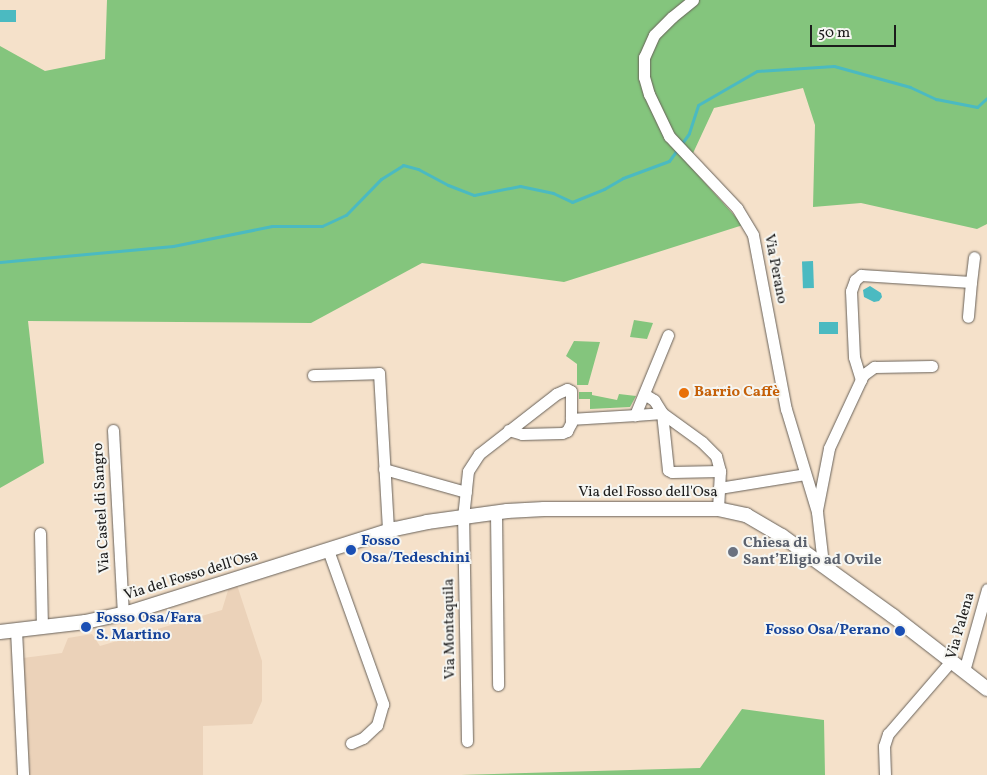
<!DOCTYPE html>
<meta charset="utf-8">
<style>
body{margin:0}
#map{position:relative;width:987px;height:775px;overflow:hidden;background:#f5e1ca;font-family:Vollkorn,serif}
div>[style]{position:absolute}
[style*='--x']{left:calc(var(--x)*1px);top:calc(var(--y)*1px);width:calc(var(--w)*1px);rotate:calc(var(--a)*1deg)}
.built>*{inset:0;background:#ebd2b9}
.green>*{inset:0;background:#84c57d}
.water>*{inset:0;background:#4bbac1;transform-origin:0 0}
.stream>*{height:3px;margin:-1.5px;padding:0 1.5px;transform-origin:1.5px;border-radius:1.5px;background:#4bbac1}
.roads{filter:drop-shadow(0 0 1px #686159) drop-shadow(0 0 1px #686159)}
.minor>*{height:11px;margin:-5.5px;padding:0 5.5px;transform-origin:5.5px;border-radius:5.5px;background:#fff}
.tertiary>*{height:14px;margin:-7px;padding:0 7px;transform-origin:7px;border-radius:7px;background:#fff}
.dots>*{width:14px;height:14px;translate:-50% -50%;box-sizing:border-box;border:2px solid #f6f6f2;border-radius:50%}
span{translate:-50% -50%;white-space:nowrap;text-align:center;line-height:1.15;-webkit-text-stroke:4px #f6f6f2;paint-order:stroke}
.street-label{font-size:15px;color:#1c1c1c}
.food-label{font-size:15px;color:#c56008;font-weight:700}
.left{translate:0 -50%;text-align:left}
.transit-label{font-size:15px;color:#164399;font-weight:700}
.right{translate:-100% -50%;text-align:right}
.worship-label{font-size:15px;color:#5b616d;font-weight:700}
.scale{position:absolute;left:810px;top:25px;width:86px;height:22px;box-sizing:border-box;border:2px solid #1c1c1c;border-top:0;padding-left:6px;font-size:15px;line-height:18px;white-space:nowrap;color:#1c1c1c;-webkit-text-stroke:4px #f6f6f2;paint-order:stroke}
</style>
<div id="map">
<div class="built">
<div style="clip-path:polygon(237px 585px,262px 661px,262px 701px,252px 724px,203px 726px,203px 775px,30px 775px,23px 658px,62px 653px,68px 638px,92px 634px,100px 646px,222px 610px,229px 587px)"></div>
</div>
<div class="green">
<div style="clip-path:polygon(107px 0,987px 0,987px 224px,977px 229px,861px 203px,813px 207px,815px 125px,803px 88px,714px 108px,688px 164px,743px 225px,564px 282px,422px 263px,311px 323px,28px 321px,44px 463px,0 488px,0 46px,45px 71px,105px 59px)"></div>
<div style="clip-path:polygon(634px 320px,653px 323px,647px 339px,630px 337px)"></div>
<div style="clip-path:polygon(574px 341px,600px 342px,588px 385px,577px 385px,577px 364px,566px 356px)"></div>
<div style="clip-path:polygon(579px 392px,592px 392px,592px 395px,617px 400px,619px 394px,636px 396px,630px 407px,590px 409px,590px 399px,579px 399px)"></div>
<div style="clip-path:polygon(742px 709px,824px 720px,825px 775px,461px 775px,700px 768px)"></div>
</div>
<div class="water">
<div style="left:0;top:10px;width:16px;height:12px"></div>
<div style="left:813px;top:261px;width:27px;height:11px;rotate:88deg"></div>
<div style="clip-path:polygon(870px 286px,881px 293px,882px 297px,879px 301px,874px 302px,864px 297px,863px 290px)"></div>
<div style="left:819px;top:322px;width:19px;height:12px"></div>
</div>
<div class="stream">
<div style="--x:0;--y:262;--w:174;--a:-5.3"></div>
<div style="--x:173;--y:246;--w:101;--a:-11.4"></div>
<div style="--x:272;--y:226;--w:50;--a:0"></div>
<div style="--x:322;--y:226;--w:26;--a:-25"></div>
<div style="--x:346;--y:215;--w:50;--a:-45.8"></div>
<div style="--x:381;--y:179;--w:26;--a:-32"></div>
<div style="--x:403;--y:165;--w:16;--a:15"></div>
<div style="--x:418;--y:169;--w:34;--a:28"></div>
<div style="--x:448;--y:185;--w:28;--a:21"></div>
<div style="--x:474;--y:195;--w:47;--a:-11.1"></div>
<div style="--x:520;--y:186;--w:34;--a:12"></div>
<div style="--x:553;--y:193;--w:21;--a:25"></div>
<div style="--x:572;--y:202;--w:35;--a:-22"></div>
<div style="--x:604;--y:189;--w:22;--a:-30"></div>
<div style="--x:623;--y:178;--w:49;--a:-20.3"></div>
<div style="--x:669;--y:161;--w:34;--a:-54"></div>
<div style="--x:689;--y:133;--w:29;--a:-72"></div>
<div style="--x:698;--y:105;--w:68;--a:-30"></div>
<div style="--x:757;--y:71;--w:77;--a:-3.7"></div>
<div style="--x:834;--y:66;--w:79;--a:15.4"></div>
<div style="--x:910;--y:87;--w:29;--a:25"></div>
<div style="--x:936;--y:99;--w:42;--a:11"></div>
<div style="--x:977;--y:107;--w:13;--a:-42"></div>
</div>
<div class="roads">
<div class="minor">
<div style="--x:693;--y:0;--w:27;--a:141"></div>
<div style="--x:672;--y:17;--w:25;--a:135"></div>
<div style="--x:654;--y:35;--w:24;--a:114"></div>
<div style="--x:644;--y:57;--w:20;--a:90"></div>
<div style="--x:644;--y:77;--w:18;--a:74"></div>
<div style="--x:649;--y:94;--w:47;--a:64.5"></div>
<div style="--x:669;--y:136;--w:99;--a:46.6"></div>
<div style="--x:737;--y:208;--w:31;--a:59"></div>
<div style="--x:753;--y:235;--w:177;--a:79.3"></div>
<div style="--x:786;--y:409;--w:108;--a:73.2"></div>
<div style="--x:817;--y:512;--w:52;--a:83.4"></div>
<div style="--x:971;--y:282;--w:25;--a:-83"></div>
<div style="--x:668;--y:335;--w:87;--a:112.4"></div>
<div style="--x:635;--y:415;--w:27;--a:-4"></div>
<div style="--x:662;--y:413;--w:49;--a:35.9"></div>
<div style="--x:702;--y:442;--w:20;--a:45"></div>
<div style="--x:716;--y:456;--w:16;--a:75"></div>
<div style="--x:720;--y:471;--w:38;--a:93"></div>
<div style="--x:313;--y:375;--w:66;--a:-1.7"></div>
<div style="--x:379;--y:373;--w:158;--a:86.7"></div>
<div style="--x:861;--y:380;--w:24;--a:-107"></div>
<div style="--x:854;--y:357;--w:66;--a:-92.6"></div>
<div style="--x:851;--y:291;--w:12;--a:-70"></div>
<div style="--x:855;--y:280;--w:8;--a:-40"></div>
<div style="--x:861;--y:275;--w:110;--a:3.6"></div>
<div style="--x:971;--y:282;--w:35;--a:95"></div>
<div style="--x:644;--y:394;--w:12;--a:31"></div>
<div style="--x:654;--y:400;--w:15;--a:58"></div>
<div style="--x:662;--y:413;--w:57;--a:84"></div>
<div style="--x:668;--y:470;--w:4;--a:27"></div>
<div style="--x:672;--y:472;--w:48;--a:-1.2"></div>
<div style="--x:571;--y:419;--w:64;--a:-3.6"></div>
<div style="--x:113;--y:430;--w:184;--a:86.9"></div>
<div style="--x:384;--y:469;--w:85;--a:15.7"></div>
<div style="--x:719;--y:488;--w:87;--a:-9.2"></div>
<div style="--x:817;--y:510;--w:63;--a:-79"></div>
<div style="--x:829;--y:448;--w:81;--a:-65"></div>
<div style="--x:863;--y:375;--w:14;--a:-36"></div>
<div style="--x:874;--y:367;--w:58;--a:-1"></div>
<div style="--x:496;--y:513;--w:172;--a:89.3"></div>
<div style="--x:40;--y:533;--w:94;--a:88.8"></div>
<div style="--x:328;--y:550;--w:164;--a:70.3"></div>
<div style="--x:383;--y:704;--w:22;--a:106"></div>
<div style="--x:377;--y:725;--w:19;--a:137"></div>
<div style="--x:363;--y:738;--w:13;--a:157"></div>
<div style="--x:16;--y:630;--w:145;--a:87.2"></div>
<div style="--x:964;--y:671;--w:85;--a:-74.3"></div>
<div style="--x:467;--y:741;--w:224;--a:-91"></div>
<div style="--x:463;--y:517;--w:46;--a:-83.8"></div>
<div style="--x:468;--y:471;--w:20;--a:-57"></div>
<div style="--x:479;--y:454;--w:98;--a:-37.9"></div>
<div style="--x:556;--y:394;--w:12;--a:-24"></div>
<div style="--x:567;--y:389;--w:4;--a:27"></div>
<div style="--x:571;--y:391;--w:32;--a:90"></div>
<div style="--x:571;--y:423;--w:9;--a:117"></div>
<div style="--x:567;--y:431;--w:5;--a:158"></div>
<div style="--x:562;--y:433;--w:40;--a:178.6"></div>
<div style="--x:522;--y:434;--w:14;--a:-163"></div>
<div style="--x:885;--y:775;--w:29;--a:-92"></div>
<div style="--x:884;--y:746;--w:13;--a:-72"></div>
<div style="--x:888;--y:734;--w:96;--a:-49.2"></div>
</div>
<div class="tertiary">
<div style="--x:0;--y:632;--w:86;--a:-6.7"></div>
<div style="--x:85;--y:622;--w:47;--a:-12.3"></div>
<div style="--x:131;--y:612;--w:277;--a:-17.5"></div>
<div style="--x:395;--y:529;--w:33;--a:-12"></div>
<div style="--x:427;--y:522;--w:81;--a:-7.8"></div>
<div style="--x:507;--y:511;--w:37;--a:-3"></div>
<div style="--x:544;--y:509;--w:174;--a:0"></div>
<div style="--x:718;--y:509;--w:29;--a:12"></div>
<div style="--x:746;--y:515;--w:42;--a:30.3"></div>
<div style="--x:782;--y:536;--w:137;--a:35.8"></div>
<div style="--x:893;--y:616;--w:119;--a:37.8"></div>
</div>
</div>
<div class="dots">
<div style="left:684px;top:393px;background:#e8710a"></div>
<div style="left:351px;top:550px;background:#1a4fb4"></div>
<div style="left:733px;top:552px;background:#6b7280"></div>
<div style="left:86px;top:627px;background:#1a4fb4"></div>
<div style="left:900px;top:631px;background:#1a4fb4"></div>
</div>
<div class="street-label">
<span style="left:775px;top:269px;rotate:79deg">Via Perano</span>
<span style="left:648px;top:493px">Via del Fosso dell'Osa</span>
<span style="left:102px;top:508px;rotate:-93deg">Via Castel di Sangro</span>
<span style="left:191px;top:576px;rotate:-17deg">Via del Fosso dell'Osa</span>
<span style="left:961px;top:626px;rotate:-74deg">Via Palena</span>
<span style="left:450px;top:629px;rotate:-91deg">Via Montaquila</span>
</div>
<div class="food-label">
<span class="left" style="left:694px;top:393px">Barrio Caffè</span>
</div>
<div class="transit-label">
<span class="left" style="left:361px;top:550px">Fosso<br>Osa/Tedeschini</span>
<span class="left" style="left:96px;top:627px">Fosso Osa/Fara<br>S. Martino</span>
<span class="right" style="left:890px;top:631px">Fosso Osa/Perano</span>
</div>
<div class="worship-label">
<span class="left" style="left:743px;top:552px">Chiesa di<br>Sant’Eligio ad Ovile</span>
</div>
<div class="scale">50 m</div>
</div>
